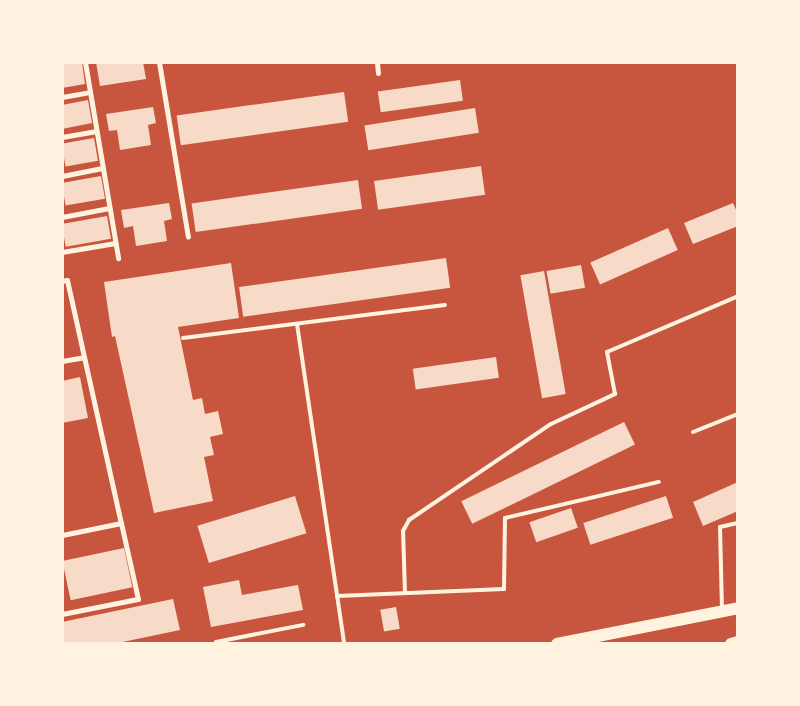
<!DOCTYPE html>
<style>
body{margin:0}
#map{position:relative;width:800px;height:706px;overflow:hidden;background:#c8553d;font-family:"Varela Round",sans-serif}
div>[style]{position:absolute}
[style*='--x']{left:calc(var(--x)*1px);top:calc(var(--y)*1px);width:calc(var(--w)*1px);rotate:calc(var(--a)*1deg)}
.building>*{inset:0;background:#f7dbc8;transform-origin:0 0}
.service>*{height:4px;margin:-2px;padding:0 2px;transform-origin:2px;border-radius:2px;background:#fff3e0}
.minor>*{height:5px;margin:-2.5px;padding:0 2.5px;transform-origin:2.5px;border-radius:2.5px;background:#fff3e0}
.primary>*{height:12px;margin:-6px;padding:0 6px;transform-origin:6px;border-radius:6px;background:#fff3e0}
span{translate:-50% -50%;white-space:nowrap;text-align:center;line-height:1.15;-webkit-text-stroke:5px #fff3e0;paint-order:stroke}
.frame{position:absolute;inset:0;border:64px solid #fff3e0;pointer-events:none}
</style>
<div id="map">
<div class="building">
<div style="clip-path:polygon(71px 62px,82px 62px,85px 84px,62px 88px,62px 64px)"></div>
<div style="clip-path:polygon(96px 62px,143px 62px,146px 79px,100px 86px)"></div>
<div style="left:460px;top:80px;width:21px;height:83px;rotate:82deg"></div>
<div style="left:344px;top:92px;width:30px;height:169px;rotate:82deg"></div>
<div style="clip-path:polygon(88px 100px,92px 123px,62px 129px,62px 105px)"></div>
<div style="clip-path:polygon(153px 107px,156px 123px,148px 125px,151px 145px,120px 150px,117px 130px,109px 131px,106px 114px)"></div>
<div style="left:475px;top:108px;width:25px;height:112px;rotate:81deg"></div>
<div style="left:94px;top:138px;width:23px;height:33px;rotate:80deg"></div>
<div style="left:481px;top:166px;width:29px;height:108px;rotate:82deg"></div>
<div style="left:101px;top:176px;width:23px;height:40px;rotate:80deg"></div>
<div style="left:358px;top:180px;width:29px;height:168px;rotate:82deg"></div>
<div style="clip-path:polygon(169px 203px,172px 219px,164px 221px,167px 241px,136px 246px,133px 226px,124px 228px,121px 210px)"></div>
<div style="clip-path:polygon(733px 203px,738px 214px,738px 226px,693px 244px,684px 223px)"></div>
<div style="left:107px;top:216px;width:23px;height:46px;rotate:80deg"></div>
<div style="left:668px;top:228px;width:24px;height:85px;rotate:66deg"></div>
<div style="left:446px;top:258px;width:30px;height:209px;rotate:82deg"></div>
<div style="clip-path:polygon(231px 263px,239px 318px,178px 327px,193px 400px,202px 398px,205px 414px,218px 411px,223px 434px,210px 437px,214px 455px,204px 457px,213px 501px,154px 513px,115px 336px,112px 337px,104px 282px)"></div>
<div style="left:581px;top:265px;width:23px;height:35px;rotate:80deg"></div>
<div style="left:544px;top:271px;width:125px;height:24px;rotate:80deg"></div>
<div style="left:496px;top:357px;width:21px;height:84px;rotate:82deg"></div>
<div style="clip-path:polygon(80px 377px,88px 418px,62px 423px,62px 381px)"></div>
<div style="left:624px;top:422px;width:25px;height:181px;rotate:64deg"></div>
<div style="clip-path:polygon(738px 482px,738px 511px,703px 526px,693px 502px)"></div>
<div style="left:295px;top:496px;width:39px;height:102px;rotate:73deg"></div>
<div style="left:666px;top:496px;width:23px;height:87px;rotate:72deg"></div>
<div style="left:571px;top:508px;width:21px;height:44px;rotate:71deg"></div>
<div style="left:124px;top:548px;width:40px;height:63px;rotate:78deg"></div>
<div style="clip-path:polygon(239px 580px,242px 595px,298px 585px,303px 610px,211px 627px,203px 587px)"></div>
<div style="clip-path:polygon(173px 599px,180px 630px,113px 644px,62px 644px,62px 622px)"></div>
<div style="left:396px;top:607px;width:22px;height:16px;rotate:80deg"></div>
</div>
<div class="service">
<div style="--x:297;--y:324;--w:323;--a:81.6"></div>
<div style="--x:183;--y:338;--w:264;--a:-7.2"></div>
<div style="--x:693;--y:432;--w:48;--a:-21.8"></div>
<div style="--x:405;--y:593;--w:62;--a:-91.8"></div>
<div style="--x:403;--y:531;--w:13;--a:-61"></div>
<div style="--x:409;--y:520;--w:171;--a:-34.1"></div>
<div style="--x:551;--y:424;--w:71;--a:-25.1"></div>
<div style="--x:615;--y:394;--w:43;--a:-100.8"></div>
<div style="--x:607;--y:352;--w:142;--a:-23.1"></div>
<div style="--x:337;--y:596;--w:167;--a:-2.4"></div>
<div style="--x:504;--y:589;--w:71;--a:-89.2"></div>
<div style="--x:505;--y:518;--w:158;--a:-13.2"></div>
<div style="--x:722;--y:609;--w:82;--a:-91.4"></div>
<div style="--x:720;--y:527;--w:18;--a:-13"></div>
<div style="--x:216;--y:642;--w:89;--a:-11.1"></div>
</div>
<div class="minor">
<div style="--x:85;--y:62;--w:199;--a:80.4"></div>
<div style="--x:159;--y:62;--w:177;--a:80.6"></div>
<div style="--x:377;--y:62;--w:11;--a:85"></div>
<div style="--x:62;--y:97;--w:28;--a:-10"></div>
<div style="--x:62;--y:137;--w:35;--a:-10"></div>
<div style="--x:62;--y:176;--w:41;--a:-11.3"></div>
<div style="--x:62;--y:217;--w:48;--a:-10.8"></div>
<div style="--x:62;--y:252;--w:54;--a:-9.6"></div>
<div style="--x:62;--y:281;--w:5;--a:-11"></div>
<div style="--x:67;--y:280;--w:249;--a:77.5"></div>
<div style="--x:121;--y:523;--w:60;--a:168.5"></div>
<div style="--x:62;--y:361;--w:22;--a:-10"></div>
<div style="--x:62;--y:614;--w:77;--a:-11.2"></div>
<div style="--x:138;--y:599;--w:78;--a:-102.6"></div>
</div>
<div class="primary">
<div style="--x:557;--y:644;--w:185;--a:-11.2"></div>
<div style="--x:731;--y:644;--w:7;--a:-16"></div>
</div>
<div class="frame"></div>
</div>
